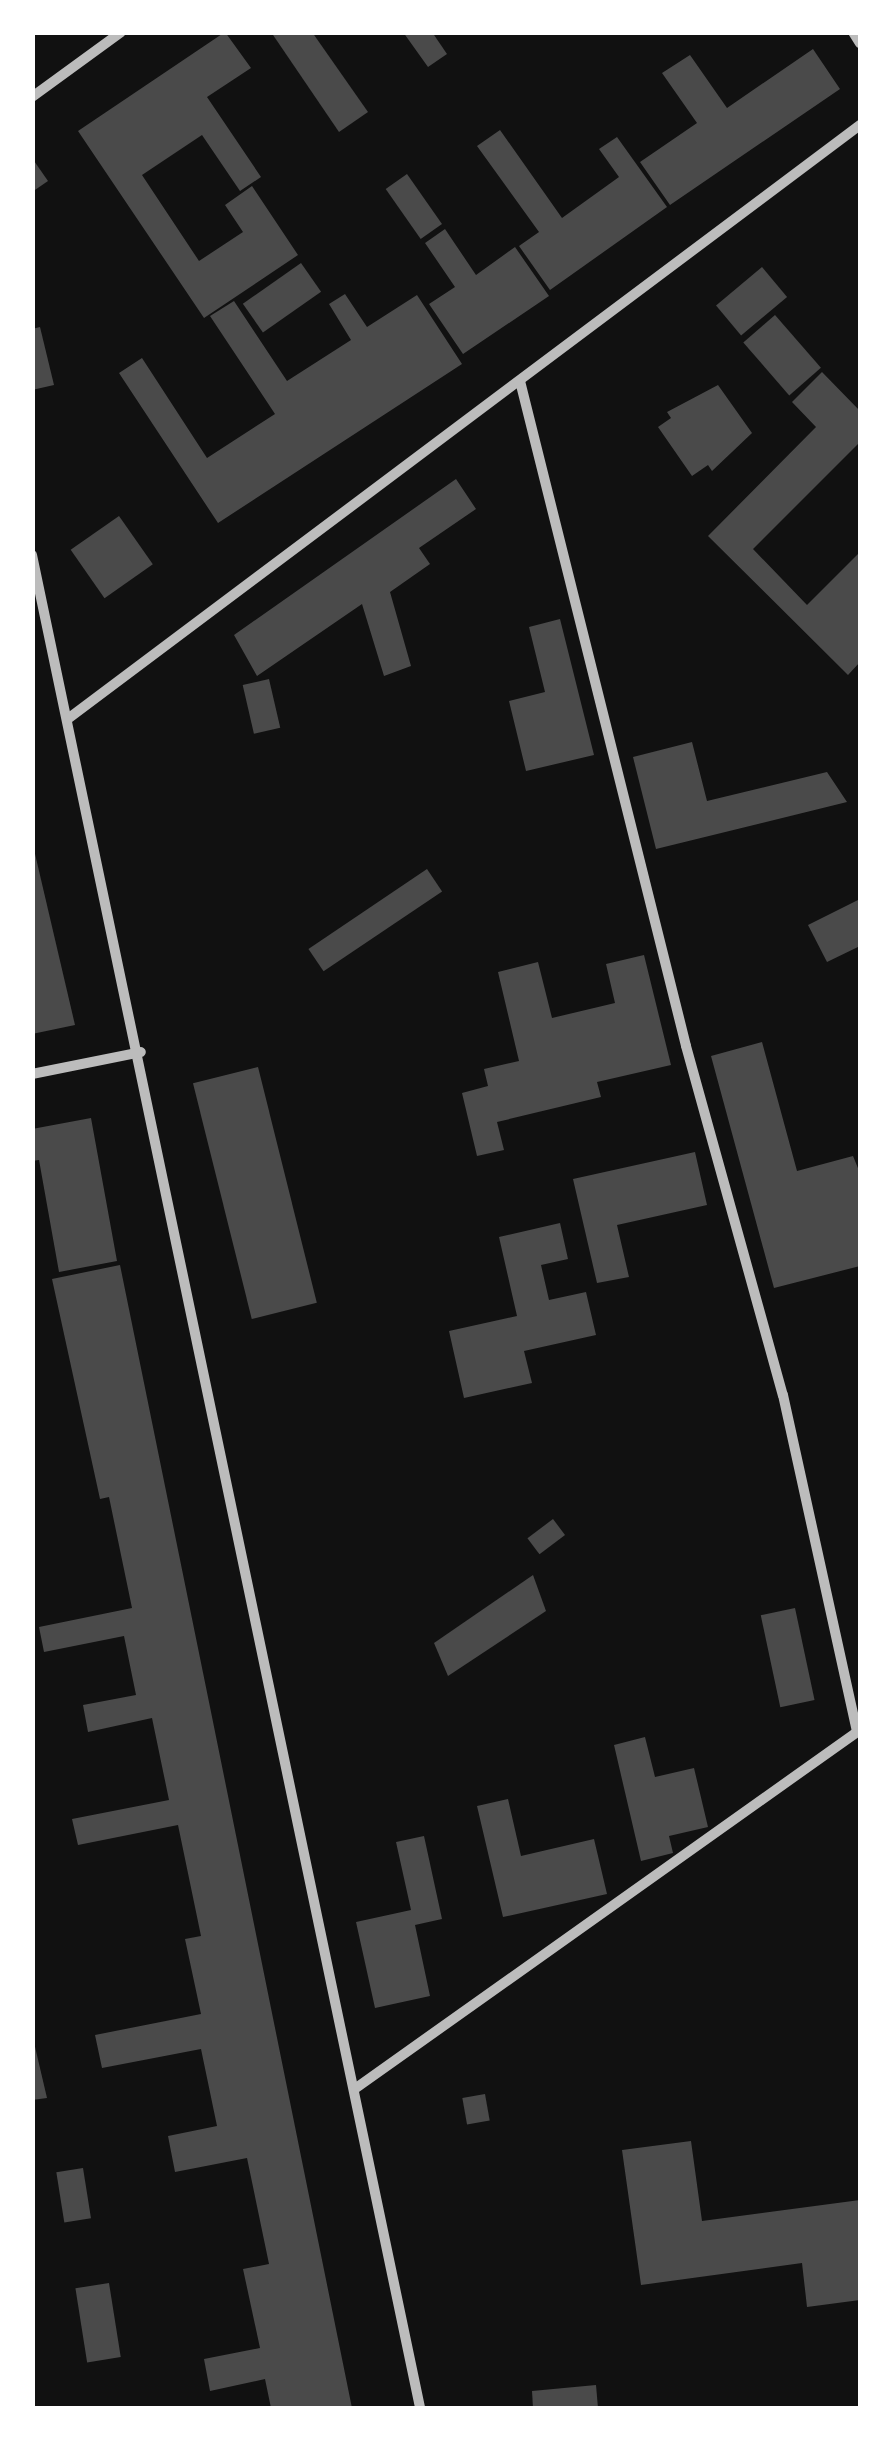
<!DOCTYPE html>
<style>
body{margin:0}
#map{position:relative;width:893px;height:2441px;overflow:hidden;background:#111;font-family:Ubuntu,sans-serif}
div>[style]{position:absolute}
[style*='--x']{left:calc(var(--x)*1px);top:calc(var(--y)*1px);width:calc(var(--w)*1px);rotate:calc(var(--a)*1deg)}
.building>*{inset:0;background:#4a4a4a;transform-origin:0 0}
.minor>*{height:10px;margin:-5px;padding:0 5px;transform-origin:5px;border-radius:5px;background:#bcbcbc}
span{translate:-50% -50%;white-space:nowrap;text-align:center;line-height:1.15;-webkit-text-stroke:9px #fff;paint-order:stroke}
.frame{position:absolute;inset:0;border:35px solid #fff;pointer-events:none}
</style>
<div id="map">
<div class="building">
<div style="clip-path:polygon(225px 32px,251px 68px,207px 97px,261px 177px,240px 191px,202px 135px,142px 175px,199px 261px,243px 232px,225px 205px,252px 186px,298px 255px,204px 318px,78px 131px)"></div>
<div style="clip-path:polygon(271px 32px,312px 32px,368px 112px,339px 132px)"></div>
<div style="clip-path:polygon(403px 32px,432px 32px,447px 54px,428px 67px)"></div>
<div style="clip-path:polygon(813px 49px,840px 89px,670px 205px,640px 162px,697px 123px,662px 73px,690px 55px,727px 108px)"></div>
<div style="clip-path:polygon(500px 130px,562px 218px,619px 177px,599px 149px,617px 137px,667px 207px,550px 290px,519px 246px,539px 232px,477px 146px)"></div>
<div style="clip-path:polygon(32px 158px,48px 181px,32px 192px)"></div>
<div style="left:407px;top:174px;width:61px;height:26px;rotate:55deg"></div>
<div style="clip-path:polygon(445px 229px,476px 275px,515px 247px,549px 296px,463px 354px,429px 304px,455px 287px,425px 243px)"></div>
<div style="left:301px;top:263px;width:35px;height:71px;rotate:55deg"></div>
<div style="left:762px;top:267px;width:39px;height:60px;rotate:50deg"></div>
<div style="clip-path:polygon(345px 294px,367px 327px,417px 295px,462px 364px,218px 523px,119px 373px,142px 358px,207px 458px,275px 414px,210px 316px,234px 301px,287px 381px,351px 340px,329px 304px)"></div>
<div style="left:775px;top:315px;width:70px;height:42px;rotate:49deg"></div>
<div style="clip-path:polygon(40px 327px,54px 385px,32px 390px,32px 329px)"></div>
<div style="clip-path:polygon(822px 372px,860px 411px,860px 442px,753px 549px,807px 605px,860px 552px,860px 662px,848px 675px,708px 536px,816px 427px,792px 402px)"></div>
<div style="clip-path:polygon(718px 385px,752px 433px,712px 471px,708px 465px,692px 476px,658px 427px,671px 418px,667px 412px)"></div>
<div style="clip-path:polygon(456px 479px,476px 509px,419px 548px,430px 564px,390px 592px,411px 666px,384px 676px,362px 604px,257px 676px,234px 635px)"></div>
<div style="left:119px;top:516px;width:59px;height:59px;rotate:55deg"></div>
<div style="clip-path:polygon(560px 619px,594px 755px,526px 771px,509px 701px,545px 692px,529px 627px)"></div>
<div style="left:269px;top:679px;width:50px;height:27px;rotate:77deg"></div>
<div style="clip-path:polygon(692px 742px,707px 801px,827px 772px,847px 802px,656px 849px,633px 757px)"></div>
<div style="clip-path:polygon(32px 841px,75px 1025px,32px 1034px)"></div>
<div style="left:427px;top:869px;width:27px;height:143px;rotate:56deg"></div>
<div style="clip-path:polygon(860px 899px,860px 946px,827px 962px,808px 925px)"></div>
<div style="clip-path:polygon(644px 955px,671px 1065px,597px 1082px,601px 1097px,497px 1122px,504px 1150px,477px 1156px,462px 1093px,488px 1086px,484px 1069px,519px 1061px,498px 972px,538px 962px,552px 1018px,615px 1003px,606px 964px)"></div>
<div style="clip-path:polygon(762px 1042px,797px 1171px,853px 1156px,860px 1173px,860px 1266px,774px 1288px,711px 1056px)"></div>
<div style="left:258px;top:1067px;width:243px;height:67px;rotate:76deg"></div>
<div style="clip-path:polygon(91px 1118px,117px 1261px,59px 1272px,39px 1160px,32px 1161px,32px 1129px)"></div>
<div style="clip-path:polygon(695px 1152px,707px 1205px,617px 1225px,629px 1277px,597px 1283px,573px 1179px)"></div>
<div style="clip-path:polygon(560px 1223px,568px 1259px,541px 1265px,549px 1300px,586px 1292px,596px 1335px,524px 1351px,532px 1383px,464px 1398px,449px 1331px,517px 1316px,499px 1237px)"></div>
<div style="clip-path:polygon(120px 1265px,210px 1707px,352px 2408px,271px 2408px,265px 2379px,210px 2391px,204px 2359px,260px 2348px,243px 2269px,269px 2264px,247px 2158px,175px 2172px,168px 2136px,217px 2126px,201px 2049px,102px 2068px,95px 2035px,201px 2014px,185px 1939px,201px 1936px,178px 1825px,78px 1845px,72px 1819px,169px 1800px,152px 1718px,88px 1732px,83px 1705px,136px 1695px,124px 1636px,44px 1652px,39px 1627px,132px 1608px,109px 1497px,100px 1499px,52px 1279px)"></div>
<div style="left:553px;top:1519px;width:20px;height:32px;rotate:53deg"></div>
<div style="clip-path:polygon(533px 1575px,546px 1611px,448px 1676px,434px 1643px)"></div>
<div style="left:795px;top:1608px;width:94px;height:35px;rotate:78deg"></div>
<div style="clip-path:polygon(645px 1737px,655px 1777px,694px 1768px,708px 1827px,669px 1836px,673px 1853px,641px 1861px,614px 1745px)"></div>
<div style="clip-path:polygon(508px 1799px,521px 1856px,594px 1839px,607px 1894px,503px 1917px,477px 1806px)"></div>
<div style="clip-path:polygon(424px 1836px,442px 1919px,415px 1925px,430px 1996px,375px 2008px,356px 1922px,411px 1910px,396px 1842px)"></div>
<div style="clip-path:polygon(32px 2034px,47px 2098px,32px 2100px)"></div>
<div style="left:485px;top:2094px;width:27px;height:23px;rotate:80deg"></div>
<div style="clip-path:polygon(691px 2141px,702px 2221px,860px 2200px,860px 2300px,807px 2307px,802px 2263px,641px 2285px,622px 2150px)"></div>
<div style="left:83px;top:2168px;width:51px;height:27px;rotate:81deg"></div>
<div style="left:109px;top:2283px;width:75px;height:34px;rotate:81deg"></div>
<div style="clip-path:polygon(596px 2385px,598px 2408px,533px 2408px,532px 2391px)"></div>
</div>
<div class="minor">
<div style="--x:853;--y:32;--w:13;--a:58"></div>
<div style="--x:32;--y:97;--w:110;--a:-36.1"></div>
<div style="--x:520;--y:381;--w:685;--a:75.98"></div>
<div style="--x:686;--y:1046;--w:362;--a:74.5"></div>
<div style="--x:783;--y:1395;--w:345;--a:77.6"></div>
<div style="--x:32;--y:555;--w:1893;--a:78.17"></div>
<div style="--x:69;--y:718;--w:989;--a:-36.86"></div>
<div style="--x:32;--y:1074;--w:111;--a:-11.4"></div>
<div style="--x:356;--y:2088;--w:618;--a:-35.39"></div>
</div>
<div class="frame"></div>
</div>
